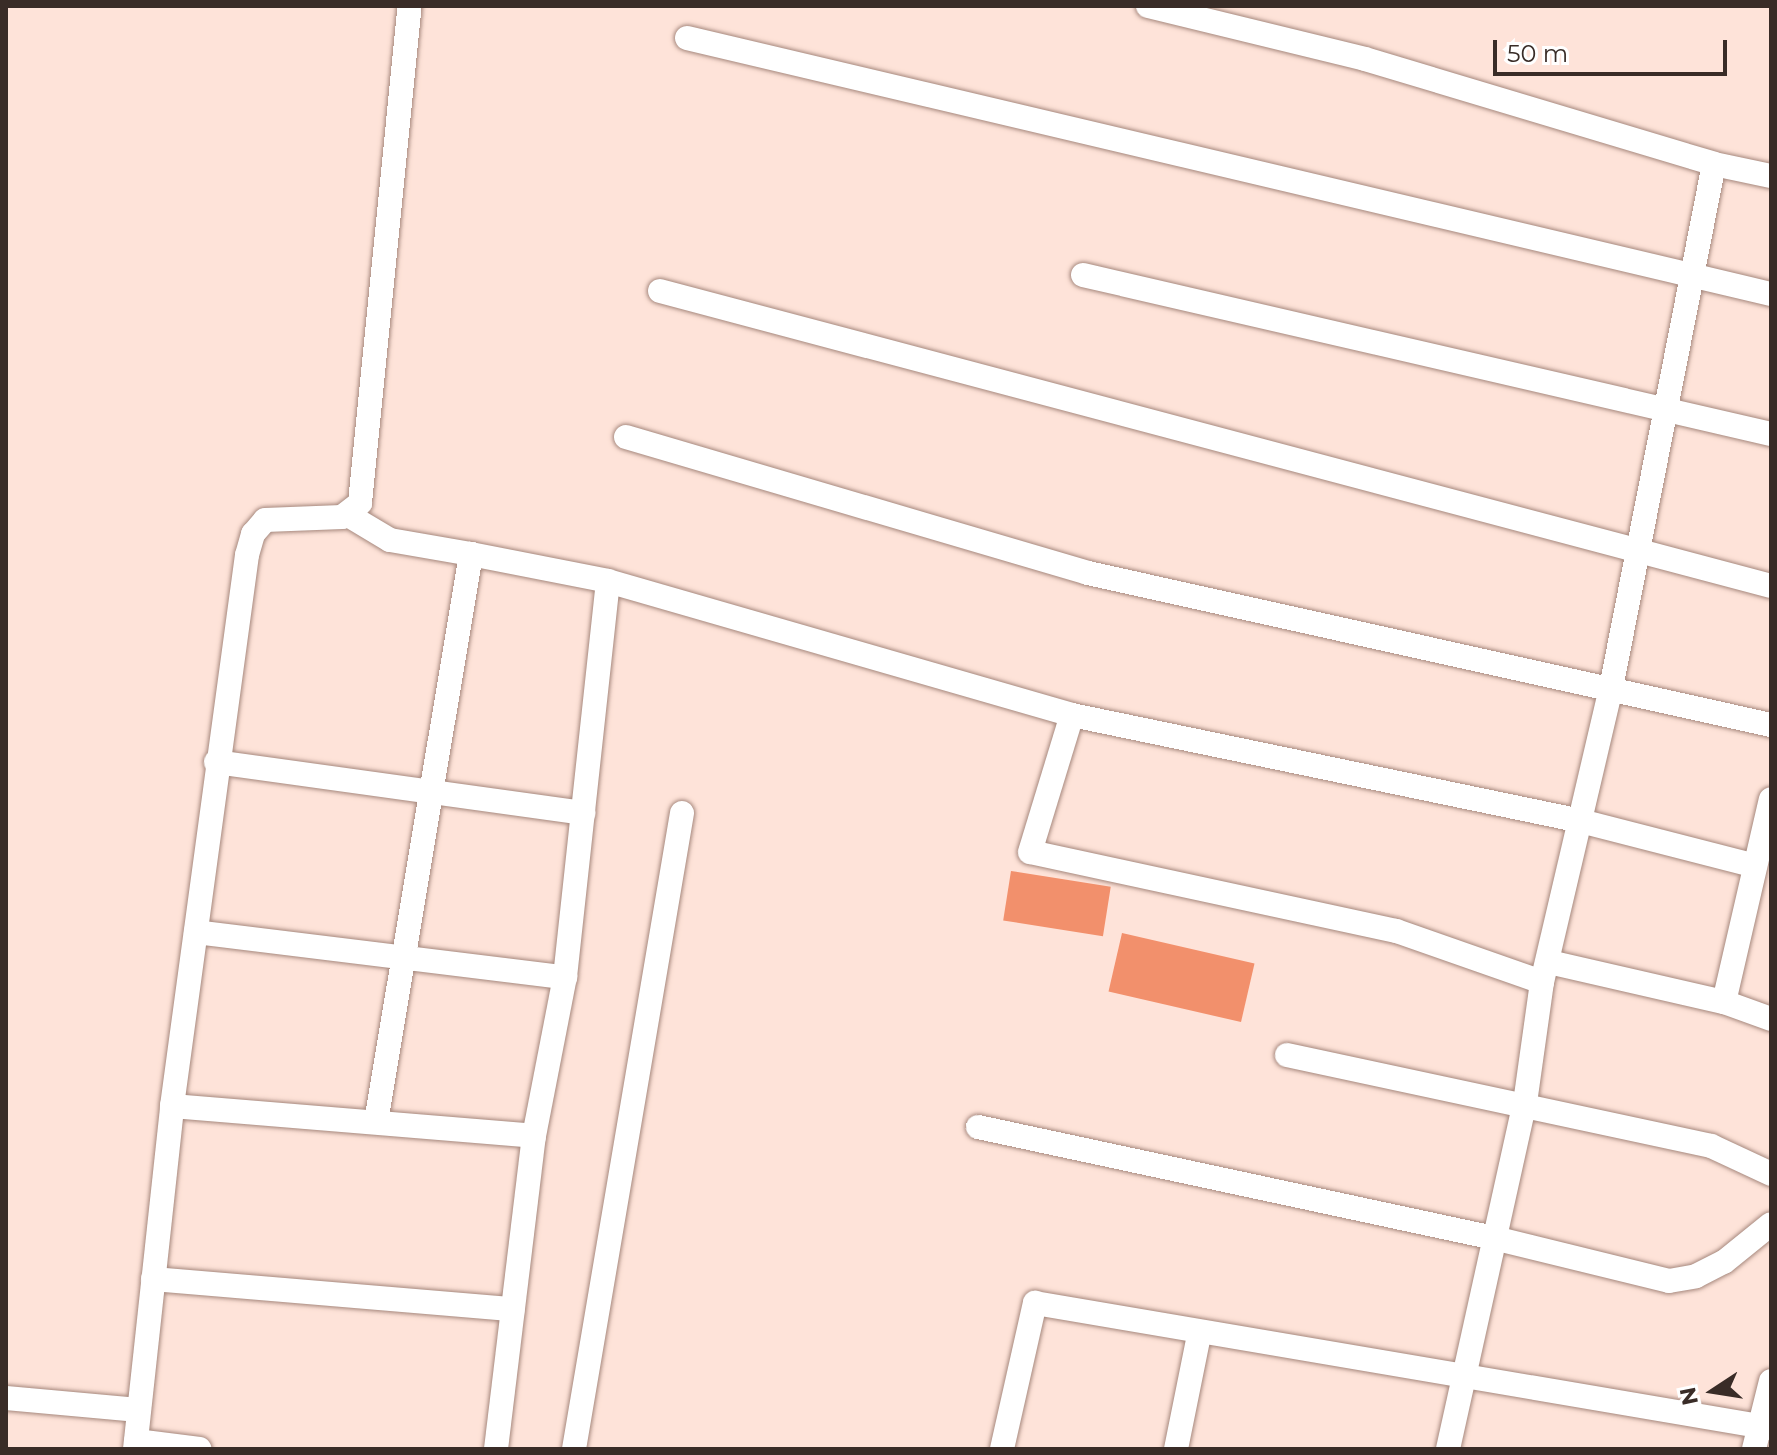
<!DOCTYPE html>
<style>
body{margin:0}
#map{position:relative;width:1777px;height:1455px;overflow:hidden;background:#fee3d9;font-family:Montserrat,sans-serif}
div>[style]{position:absolute}
[style*='--x']{left:calc(var(--x)*1px);top:calc(var(--y)*1px);width:calc(var(--w)*1px);rotate:calc(var(--a)*1deg)}
.building>*{inset:0;background:#f2906c;transform-origin:0 0}
.roads{filter:drop-shadow(0 0 2px #a6887d) drop-shadow(0 0 2px #a6887d)}
.minor>*{height:24px;margin:-12px;padding:0 12px;transform-origin:12px;border-radius:12px;background:#fff}
span{translate:-50% -50%;white-space:nowrap;text-align:center;line-height:1.15;-webkit-text-stroke:7px #fff;paint-order:stroke}
.frame{position:absolute;inset:0;border:8px solid #392c27;pointer-events:none}
.north{position:absolute;left:1673px;top:1351px;width:80px;height:80px;-webkit-text-stroke:6px #fff;paint-order:stroke;rotate:258deg;font-size:22px;font-weight:700;line-height:32px;text-align:center;color:#392c27}
.north::after{content:'';display:block;margin:auto;width:28px;height:36px;background:#392c27;clip-path:polygon(50% 0,100% 100%,50% 72%,0 100%)}
.scale{position:absolute;left:1493px;top:40px;width:234px;height:36px;box-sizing:border-box;border:4px solid #392c27;border-top:0;padding-left:10px;font-size:24px;line-height:28px;white-space:nowrap;color:#392c27;-webkit-text-stroke:6px #fff;paint-order:stroke}
</style>
<div id="map">
<div class="building">
<div style="left:1011px;top:871px;width:101px;height:50px;rotate:9deg"></div>
<div style="left:1122px;top:933px;width:136px;height:60px;rotate:13deg"></div>
</div>
<div class="roads">
<div class="minor">
<div style="--x:1148;--y:6;--w:223;--a:13.7"></div>
<div style="--x:1365;--y:59;--w:364;--a:16.7"></div>
<div style="--x:1714;--y:164;--w:58;--a:11.9"></div>
<div style="--x:687;--y:38;--w:1114;--a:13.29"></div>
<div style="--x:1083;--y:275;--w:706;--a:13.01"></div>
<div style="--x:660;--y:291;--w:1149;--a:14.87"></div>
<div style="--x:626;--y:437;--w:482;--a:16.4"></div>
<div style="--x:1088;--y:573;--w:700;--a:12.55"></div>
<div style="--x:348;--y:515;--w:49;--a:30.8"></div>
<div style="--x:390;--y:540;--w:82;--a:9.8"></div>
<div style="--x:216;--y:762;--w:371;--a:7.9"></div>
<div style="--x:196;--y:932;--w:372;--a:7"></div>
<div style="--x:1549;--y:962;--w:180;--a:12.9"></div>
<div style="--x:1724;--y:1002;--w:208;--a:-77"></div>
<div style="--x:1542;--y:982;--w:155;--a:-160.7"></div>
<div style="--x:1396;--y:931;--w:374;--a:-167.8"></div>
<div style="--x:1030;--y:852;--w:143;--a:-73"></div>
<div style="--x:1072;--y:715;--w:520;--a:11.76"></div>
<div style="--x:1581;--y:821;--w:177;--a:14.4"></div>
<div style="--x:1724;--y:1002;--w:50;--a:19.9"></div>
<div style="--x:1287;--y:1055;--w:434;--a:12.1"></div>
<div style="--x:1711;--y:1146;--w:66;--a:25"></div>
<div style="--x:172;--y:1106;--w:363;--a:4.7"></div>
<div style="--x:376;--y:1122;--w:576;--a:-80.5"></div>
<div style="--x:471;--y:554;--w:140;--a:11.1"></div>
<div style="--x:978;--y:1127;--w:528;--a:12.14"></div>
<div style="--x:1494;--y:1238;--w:180;--a:13.8"></div>
<div style="--x:1669;--y:1281;--w:27;--a:-10"></div>
<div style="--x:1696;--y:1276;--w:31;--a:-27"></div>
<div style="--x:1724;--y:1262;--w:60;--a:-39"></div>
<div style="--x:153;--y:1279;--w:361;--a:4.8"></div>
<div style="--x:6;--y:1398;--w:133;--a:5.2"></div>
<div style="--x:136;--y:1441;--w:64;--a:7.2"></div>
<div style="--x:135;--y:1449;--w:345;--a:-83.8"></div>
<div style="--x:172;--y:1106;--w:556;--a:-82.25"></div>
<div style="--x:247;--y:555;--w:22;--a:-74"></div>
<div style="--x:253;--y:534;--w:18;--a:-49"></div>
<div style="--x:265;--y:520;--w:77;--a:-2.2"></div>
<div style="--x:342;--y:517;--w:23;--a:-38"></div>
<div style="--x:360;--y:503;--w:500;--a:-84.3"></div>
<div style="--x:496;--y:1449;--w:315;--a:-83.1"></div>
<div style="--x:534;--y:1136;--w:162;--a:-79"></div>
<div style="--x:565;--y:977;--w:398;--a:-83.8"></div>
<div style="--x:608;--y:581;--w:483;--a:16.1"></div>
<div style="--x:574;--y:1449;--w:645;--a:-80.36"></div>
<div style="--x:1002;--y:1449;--w:150;--a:-77.3"></div>
<div style="--x:1035;--y:1303;--w:747;--a:9.64"></div>
<div style="--x:1176;--y:1449;--w:116;--a:-78.6"></div>
<div style="--x:1448;--y:1449;--w:354;--a:-77.5"></div>
<div style="--x:1525;--y:1103;--w:122;--a:-82"></div>
<div style="--x:1542;--y:982;--w:297;--a:-76.8"></div>
<div style="--x:1610;--y:693;--w:539;--a:-78.88"></div>
<div style="--x:1754;--y:1449;--w:70;--a:-76"></div>
</div>
</div>
<div class="frame"></div>
<div class="north">N</div>
<div class="scale">50 m</div>
</div>
